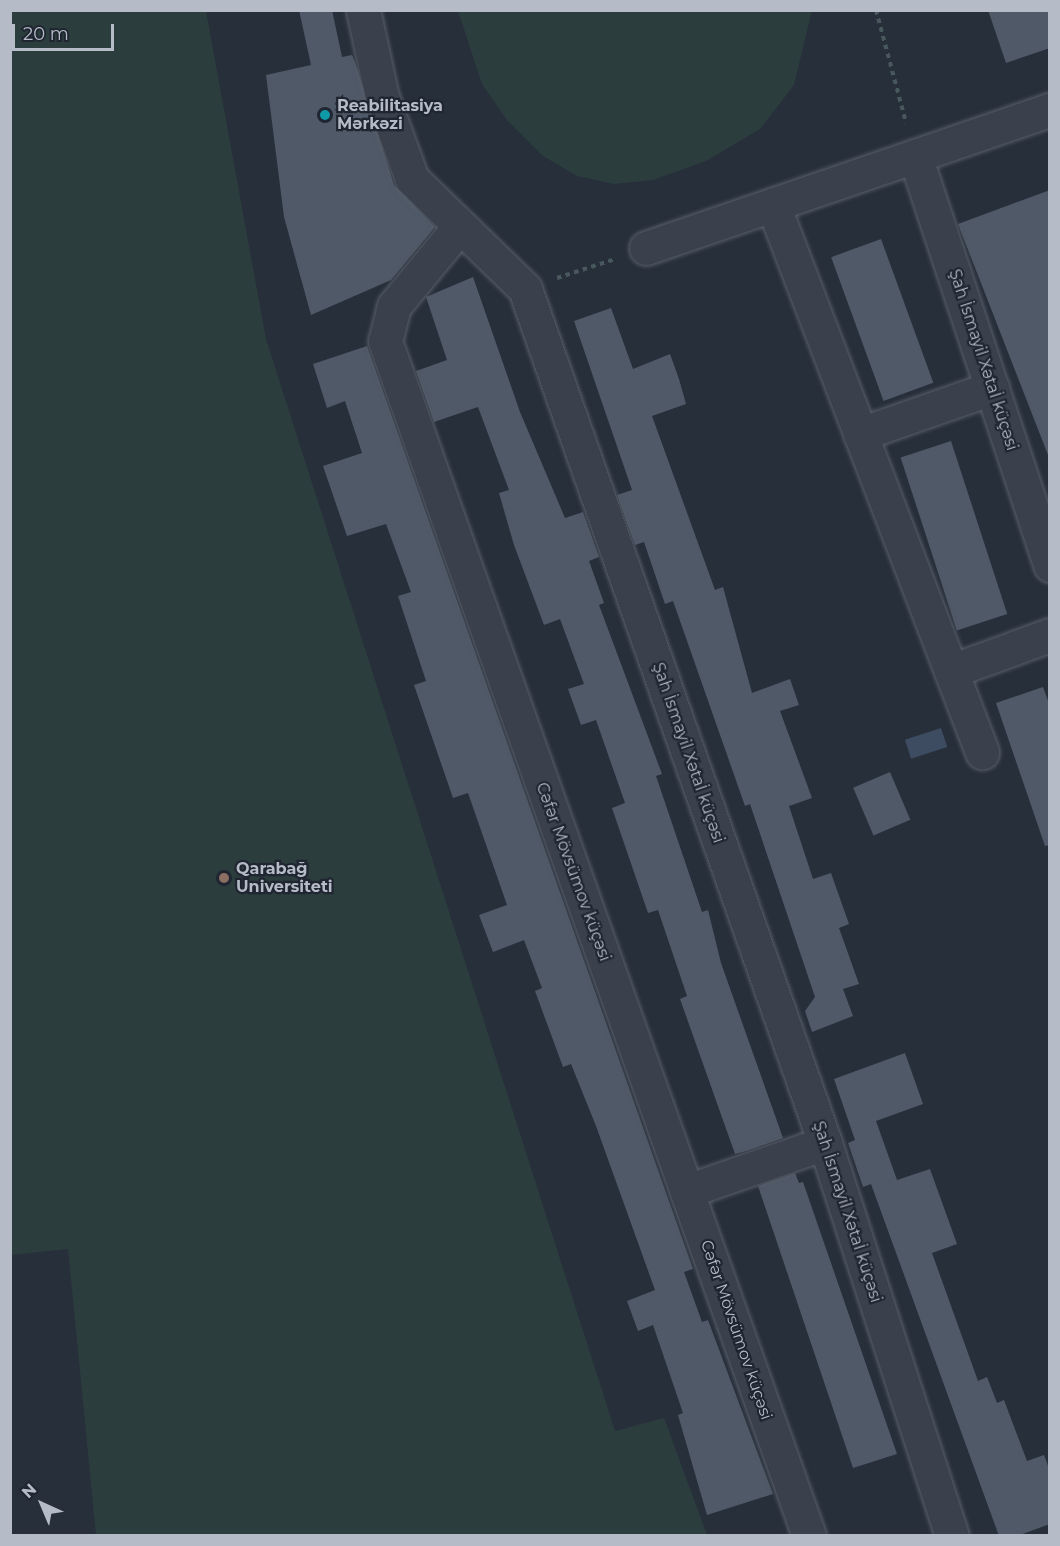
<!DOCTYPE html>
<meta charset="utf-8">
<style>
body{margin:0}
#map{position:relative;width:1060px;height:1546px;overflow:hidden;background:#272f3b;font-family:Montserrat,sans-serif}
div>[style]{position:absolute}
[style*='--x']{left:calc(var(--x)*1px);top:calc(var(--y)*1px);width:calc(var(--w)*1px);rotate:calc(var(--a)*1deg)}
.green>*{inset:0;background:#2c3d3e}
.water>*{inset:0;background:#3e4c62;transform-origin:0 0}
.building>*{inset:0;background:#505967;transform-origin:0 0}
.path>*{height:4px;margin-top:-2px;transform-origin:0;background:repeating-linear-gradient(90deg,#48585c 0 4.5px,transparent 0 9px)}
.roads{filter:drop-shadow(0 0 2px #585f6a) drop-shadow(0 0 2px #585f6a)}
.minor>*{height:33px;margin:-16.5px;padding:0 16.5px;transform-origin:16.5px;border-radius:16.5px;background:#3a414c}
.dots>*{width:16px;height:16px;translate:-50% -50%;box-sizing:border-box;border:3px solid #1f2631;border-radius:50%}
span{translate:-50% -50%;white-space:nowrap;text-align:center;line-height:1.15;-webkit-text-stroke:4.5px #1f2631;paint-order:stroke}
.poi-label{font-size:16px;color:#b6bcc7;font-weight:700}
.left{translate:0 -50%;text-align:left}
.street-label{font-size:16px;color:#b6bcc7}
.frame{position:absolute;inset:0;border:12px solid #b6bcc7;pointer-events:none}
.north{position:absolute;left:12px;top:1474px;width:60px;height:60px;-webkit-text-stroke:4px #1f2631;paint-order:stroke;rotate:316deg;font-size:16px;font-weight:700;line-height:24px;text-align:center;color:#b6bcc7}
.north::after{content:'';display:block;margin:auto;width:21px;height:27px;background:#b6bcc7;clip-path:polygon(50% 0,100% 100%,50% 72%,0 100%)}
.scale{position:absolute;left:12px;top:24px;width:102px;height:27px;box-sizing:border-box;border:3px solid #b6bcc7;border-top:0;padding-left:8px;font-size:18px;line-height:21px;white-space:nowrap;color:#b6bcc7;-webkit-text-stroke:4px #1f2631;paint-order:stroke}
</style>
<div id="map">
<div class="green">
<div style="clip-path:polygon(812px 10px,794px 85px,760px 129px,706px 161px,653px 180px,614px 184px,577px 176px,543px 156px,507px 120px,482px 84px,458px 11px)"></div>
<div style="clip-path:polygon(10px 11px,206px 11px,266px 339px,615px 1431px,664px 1418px,707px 1535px,96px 1535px,68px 1249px,11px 1255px)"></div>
</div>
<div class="water">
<div style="left:941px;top:728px;width:20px;height:38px;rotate:72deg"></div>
</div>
<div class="building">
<div style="clip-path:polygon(299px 10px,332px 10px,342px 57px,352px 55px,355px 62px,394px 185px,435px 227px,391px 280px,311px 315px,284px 217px,266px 75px,311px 65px)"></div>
<div style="clip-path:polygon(988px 10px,1050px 10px,1050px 48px,1006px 63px)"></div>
<div style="clip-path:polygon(1050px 190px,1050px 455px,1048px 455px,958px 224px)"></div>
<div style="left:881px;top:239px;width:153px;height:53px;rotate:70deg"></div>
<div style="clip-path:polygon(473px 277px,520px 412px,565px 518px,583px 512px,599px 557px,589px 561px,604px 603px,599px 605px,662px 774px,656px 776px,702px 912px,708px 910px,721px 963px,783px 1138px,746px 1151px,735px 1154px,680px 999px,687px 996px,658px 910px,648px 913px,612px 808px,625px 803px,596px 720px,581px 725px,568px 689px,584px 684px,560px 619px,544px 625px,514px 545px,499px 493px,509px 490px,478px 407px,434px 422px,416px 371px,447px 360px,426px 297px)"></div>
<div style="clip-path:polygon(611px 308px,633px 369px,670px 354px,679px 379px,686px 404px,652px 416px,715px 590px,723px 587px,752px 693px,790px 679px,799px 705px,780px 711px,812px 798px,789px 806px,813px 879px,831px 873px,849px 924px,839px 928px,859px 984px,843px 989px,853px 1016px,812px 1032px,805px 1011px,815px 997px,750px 804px,745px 806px,673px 601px,665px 604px,644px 542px,635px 545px,617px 495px,632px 490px,574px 321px)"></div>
<div style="clip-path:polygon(367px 346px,693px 1269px,684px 1272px,702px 1322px,708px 1320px,773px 1494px,707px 1515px,678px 1415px,683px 1413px,653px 1325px,638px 1331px,627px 1301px,655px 1290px,596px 1126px,571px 1064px,563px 1067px,535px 991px,542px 988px,524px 940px,493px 952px,479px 915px,507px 905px,468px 793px,453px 798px,414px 685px,426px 681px,398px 596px,411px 592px,386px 524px,347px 536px,323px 466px,362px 453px,345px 401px,327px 408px,313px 364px)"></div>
<div style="left:951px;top:441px;width:182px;height:53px;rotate:72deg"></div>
<div style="clip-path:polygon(1043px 687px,1050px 706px,1050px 845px,1045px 846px,996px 703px)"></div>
<div style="left:890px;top:772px;width:52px;height:40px;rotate:67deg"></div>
<div style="clip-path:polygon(905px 1053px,923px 1104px,876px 1121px,897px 1180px,930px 1169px,957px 1244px,932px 1253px,978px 1381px,987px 1377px,997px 1403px,1004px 1400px,1027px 1461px,1044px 1455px,1050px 1471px,1050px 1524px,1017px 1536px,999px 1536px,871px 1184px,863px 1187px,848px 1143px,855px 1140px,834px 1079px)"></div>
<div style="clip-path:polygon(795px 1173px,799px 1183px,803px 1182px,897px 1454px,853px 1468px,758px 1186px)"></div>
</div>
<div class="path">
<div style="--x:876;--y:10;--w:117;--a:75.1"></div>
<div style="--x:557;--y:278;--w:61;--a:-18.1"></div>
</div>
<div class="roads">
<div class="minor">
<div style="--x:363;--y:10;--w:89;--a:77.7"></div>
<div style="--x:382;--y:97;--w:87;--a:69.9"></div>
<div style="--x:412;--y:179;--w:158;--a:44.2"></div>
<div style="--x:525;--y:289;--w:905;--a:70.64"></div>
<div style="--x:825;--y:1143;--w:413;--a:72.1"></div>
<div style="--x:915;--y:156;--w:431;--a:71.7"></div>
<div style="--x:773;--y:205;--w:586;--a:69.09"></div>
<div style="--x:460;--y:226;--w:104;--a:129.5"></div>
<div style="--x:394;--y:306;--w:36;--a:104"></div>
<div style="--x:385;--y:341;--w:1268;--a:70.46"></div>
<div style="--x:646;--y:248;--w:427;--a:-18.9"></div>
<div style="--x:860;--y:434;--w:140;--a:-19.2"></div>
<div style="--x:951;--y:671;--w:105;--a:-20"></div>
<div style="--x:687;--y:1191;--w:146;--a:-19.2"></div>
</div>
</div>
<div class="dots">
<div style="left:325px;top:115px;background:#0f9aa8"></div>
<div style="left:224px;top:878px;background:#8d6e63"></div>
</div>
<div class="poi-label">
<span class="left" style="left:337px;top:115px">Reabilitasiya<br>Mərkəzi</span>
<span class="left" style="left:236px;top:878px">Qarabağ<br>Universiteti</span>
</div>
<div class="street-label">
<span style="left:983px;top:360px;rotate:72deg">Şah İsmayil Xətaİ küçəsi</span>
<span style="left:688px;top:753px;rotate:71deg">Şah İsmayil Xətaİ küçəsi</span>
<span style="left:573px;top:872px;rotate:70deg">Cəfər Mövsümov küçəsi</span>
<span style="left:847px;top:1212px;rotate:72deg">Şah İsmayil Xətaİ küçəsi</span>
<span style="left:736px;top:1330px;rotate:71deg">Cəfər Mövsümov küçəsi</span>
</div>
<div class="frame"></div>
<div class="north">N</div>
<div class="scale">20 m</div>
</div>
